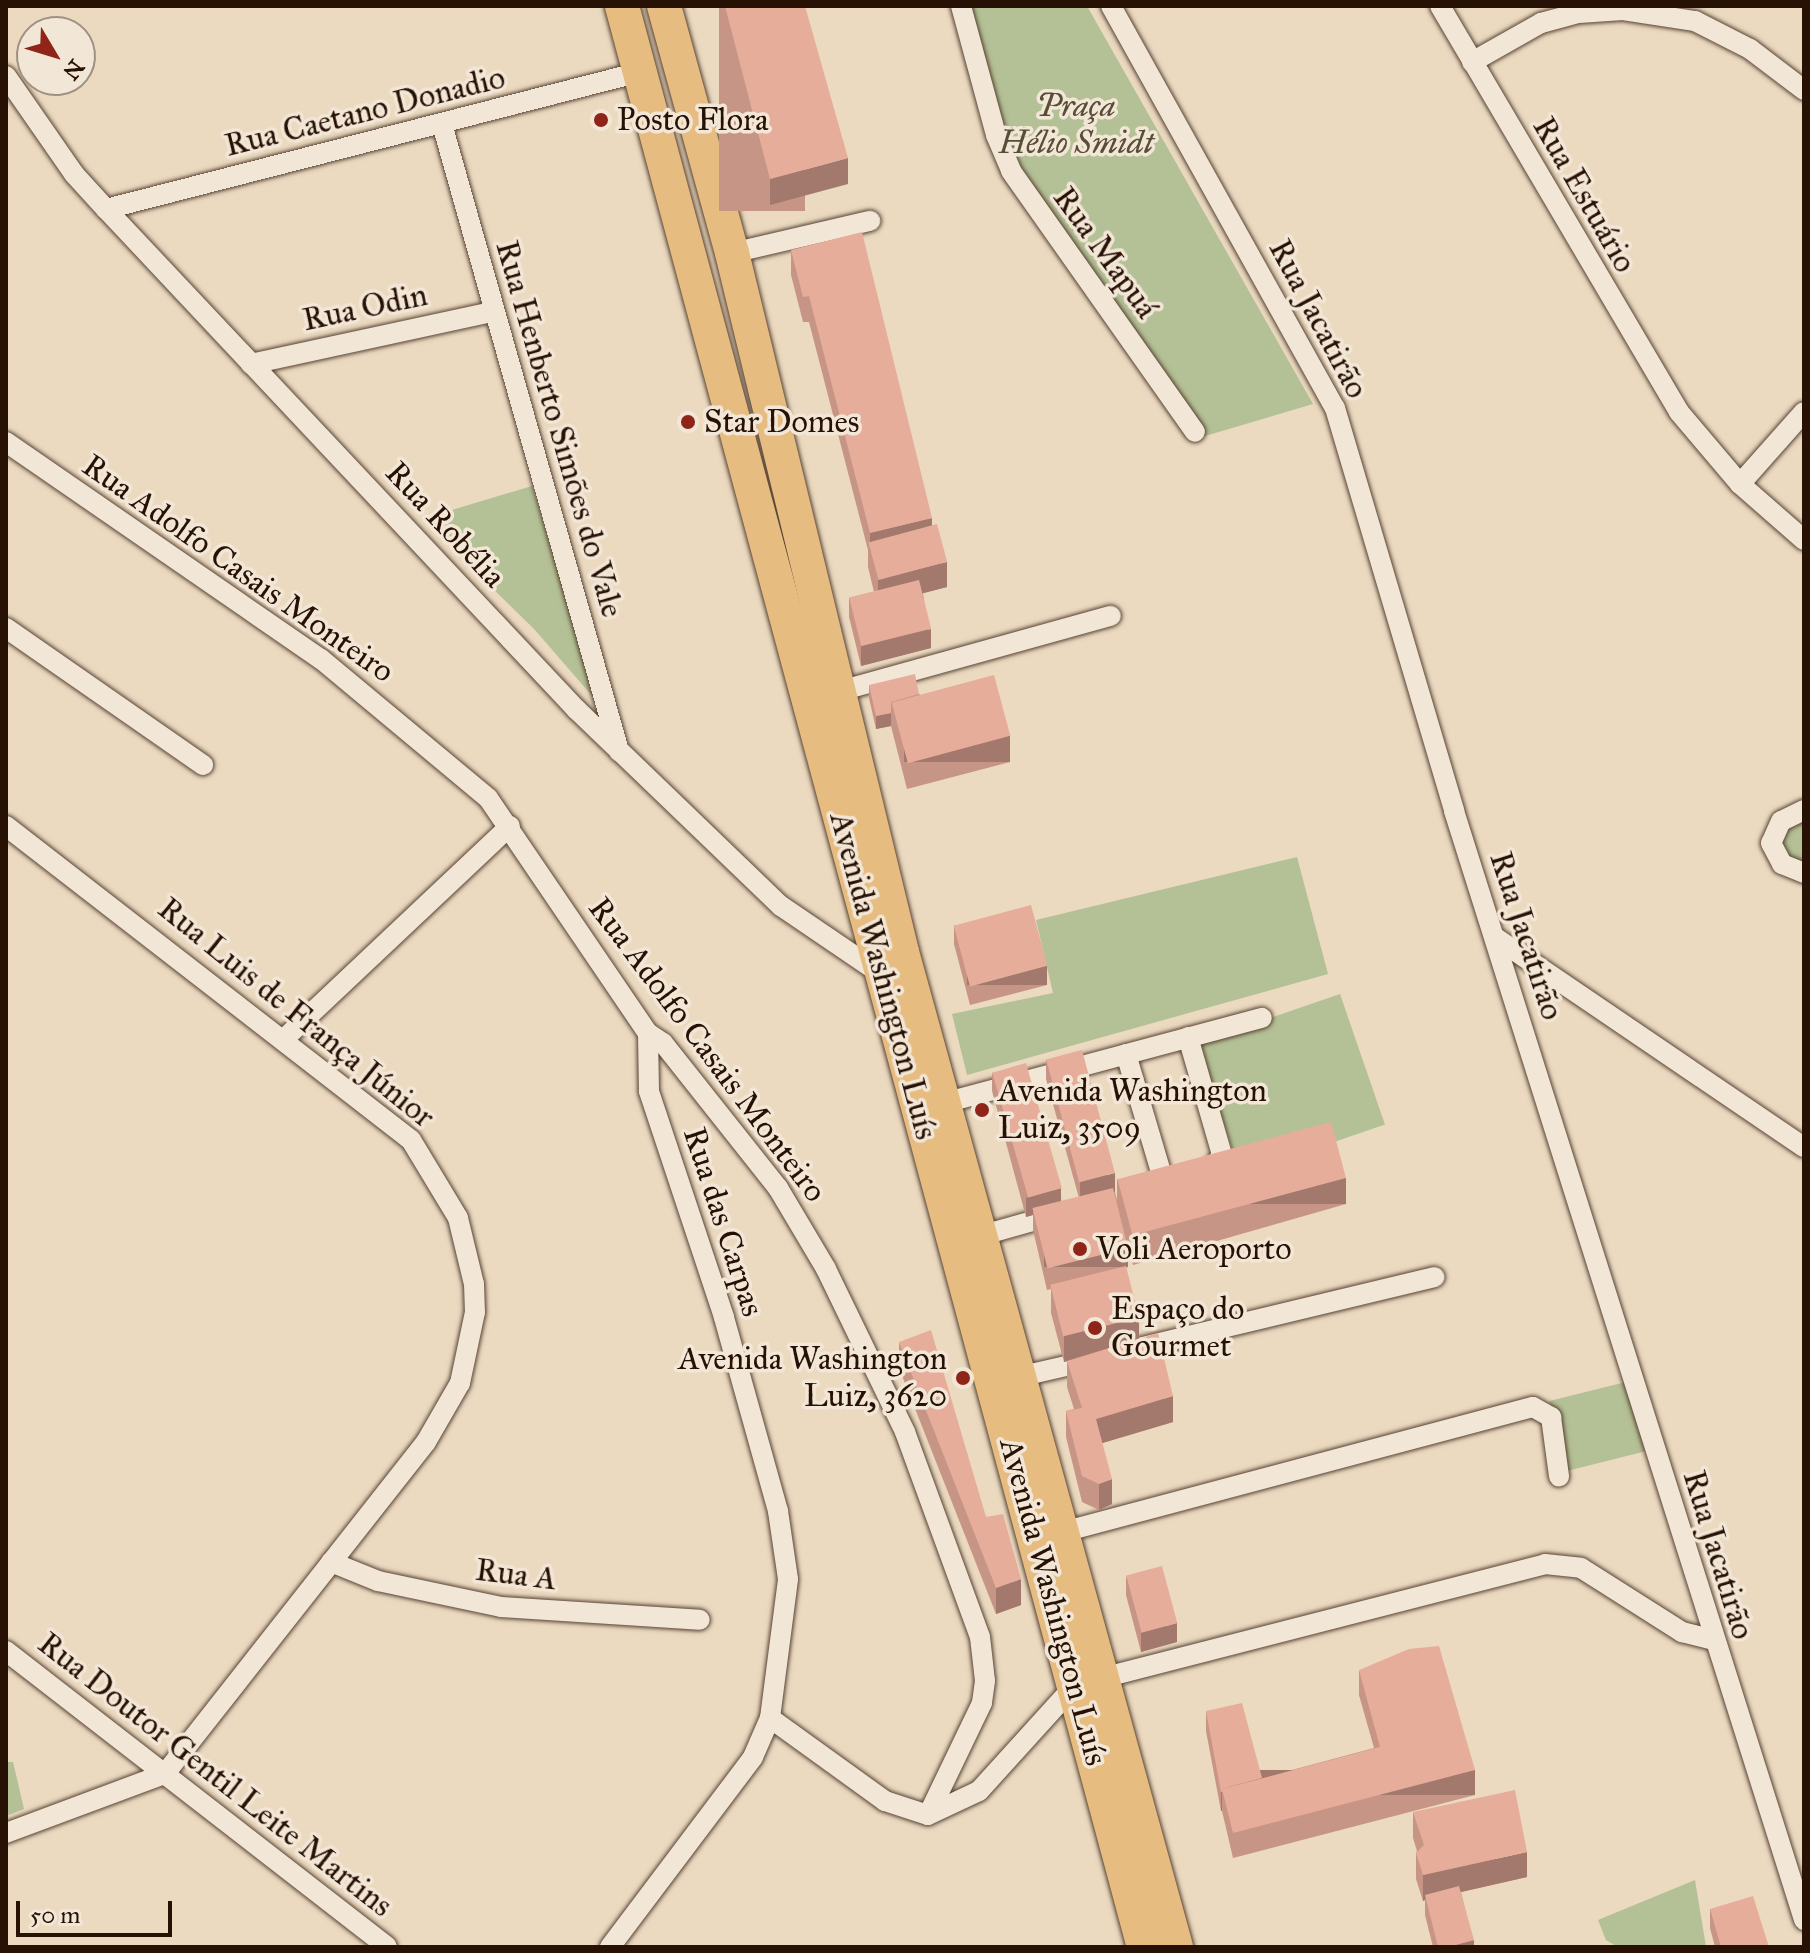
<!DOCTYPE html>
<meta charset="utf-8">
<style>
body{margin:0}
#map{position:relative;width:1810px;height:1953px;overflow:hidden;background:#ebd9c0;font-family:"IM FELL Great Primer",serif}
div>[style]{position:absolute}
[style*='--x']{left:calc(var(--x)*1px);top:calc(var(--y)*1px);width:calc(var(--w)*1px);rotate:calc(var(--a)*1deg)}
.green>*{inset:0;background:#b4c095;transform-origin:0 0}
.roads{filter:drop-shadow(0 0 2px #574333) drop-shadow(0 0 2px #574333)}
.street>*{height:20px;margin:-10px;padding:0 10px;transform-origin:10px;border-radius:10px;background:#f2e6d6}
.highway>*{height:34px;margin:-17px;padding:0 17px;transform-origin:17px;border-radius:17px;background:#e6bc80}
.wall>*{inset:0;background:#c79585;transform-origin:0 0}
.shaded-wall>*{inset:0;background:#a2796c;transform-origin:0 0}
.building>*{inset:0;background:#e7ad9b;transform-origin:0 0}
.dots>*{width:22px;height:22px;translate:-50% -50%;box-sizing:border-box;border:4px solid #f2e6d6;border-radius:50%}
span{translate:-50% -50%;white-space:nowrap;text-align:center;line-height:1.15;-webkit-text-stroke:7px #f2e6d6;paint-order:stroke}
.park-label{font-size:32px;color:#584e37;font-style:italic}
.street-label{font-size:32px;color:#261104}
.poi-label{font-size:32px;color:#261104}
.left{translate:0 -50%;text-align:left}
.right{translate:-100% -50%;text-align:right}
.frame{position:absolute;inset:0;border:8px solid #261104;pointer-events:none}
.north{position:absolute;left:16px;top:16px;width:80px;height:80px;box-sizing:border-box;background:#f2e6d6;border:2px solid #a09182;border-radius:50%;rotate:128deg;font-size:22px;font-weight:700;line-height:32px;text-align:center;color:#261104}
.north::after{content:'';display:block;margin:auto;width:28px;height:36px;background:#8f2418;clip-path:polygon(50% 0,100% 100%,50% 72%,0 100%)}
.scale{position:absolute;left:16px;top:1901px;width:156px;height:36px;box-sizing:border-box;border:4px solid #261104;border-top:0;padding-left:10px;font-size:24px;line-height:28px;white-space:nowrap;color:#261104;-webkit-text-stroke:6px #f2e6d6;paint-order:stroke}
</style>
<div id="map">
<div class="green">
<div style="clip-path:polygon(970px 6px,1087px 6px,1313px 404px,1205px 436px,1011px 152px)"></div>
<div style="clip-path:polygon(532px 486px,576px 628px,593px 697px,535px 630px,422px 519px)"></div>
<div style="clip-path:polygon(1804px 815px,1804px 869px,1784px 858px,1781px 833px)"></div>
<div style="clip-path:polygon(1297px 857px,1328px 974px,967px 1075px,952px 1014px,1053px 993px,1036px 920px)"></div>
<div style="left:1340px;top:994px;width:138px;height:152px;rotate:71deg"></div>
<div style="left:1630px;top:1381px;width:72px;height:83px;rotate:76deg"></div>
<div style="clip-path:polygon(6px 1762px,13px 1762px,24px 1809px,6px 1816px)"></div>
<div style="clip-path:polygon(1695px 1880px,1706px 1947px,1618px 1947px,1606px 1940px,1598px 1920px)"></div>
</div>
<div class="roads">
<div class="street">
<div style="--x:961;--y:6;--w:134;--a:74.8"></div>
<div style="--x:996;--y:135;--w:39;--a:67"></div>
<div style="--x:1011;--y:171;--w:319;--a:54.8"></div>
<div style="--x:1111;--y:6;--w:460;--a:60.9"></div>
<div style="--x:1335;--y:408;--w:420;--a:73.5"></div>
<div style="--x:1454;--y:811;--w:1163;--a:72.48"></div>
<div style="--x:1440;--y:6;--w:471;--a:59.5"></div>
<div style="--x:1679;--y:412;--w:94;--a:49.7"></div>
<div style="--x:1740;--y:484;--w:85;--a:41.2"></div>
<div style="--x:1472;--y:62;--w:79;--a:-29.5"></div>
<div style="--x:1541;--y:23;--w:39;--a:-15"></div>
<div style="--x:1579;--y:13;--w:44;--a:-3.9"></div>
<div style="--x:1623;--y:10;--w:73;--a:8.7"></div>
<div style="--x:1695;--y:21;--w:62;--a:27"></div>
<div style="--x:1750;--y:49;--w:68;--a:37.2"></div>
<div style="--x:6;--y:76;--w:119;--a:55.2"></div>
<div style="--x:74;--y:174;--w:47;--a:47.6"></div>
<div style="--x:106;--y:209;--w:688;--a:46.77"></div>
<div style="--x:577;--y:710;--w:283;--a:43.9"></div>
<div style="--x:781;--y:906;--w:121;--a:34.2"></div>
<div style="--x:442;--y:124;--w:652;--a:74.24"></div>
<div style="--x:106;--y:209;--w:551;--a:-14.39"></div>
<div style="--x:732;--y:253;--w:142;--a:-13.1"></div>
<div style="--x:251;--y:364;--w:247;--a:-12.2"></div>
<div style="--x:6;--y:442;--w:383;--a:34.6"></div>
<div style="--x:321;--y:659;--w:217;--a:39.8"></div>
<div style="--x:488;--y:798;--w:284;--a:55.8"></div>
<div style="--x:648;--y:1033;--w:18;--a:34"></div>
<div style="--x:663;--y:1043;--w:185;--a:51.6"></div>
<div style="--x:778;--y:1188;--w:94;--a:59.3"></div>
<div style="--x:826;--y:1269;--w:181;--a:64.1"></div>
<div style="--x:905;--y:1432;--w:218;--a:69.9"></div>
<div style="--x:980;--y:1637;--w:44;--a:83.5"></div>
<div style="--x:985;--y:1681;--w:22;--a:98"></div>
<div style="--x:982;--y:1703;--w:124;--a:115.7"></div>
<div style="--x:1740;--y:484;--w:96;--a:-48.4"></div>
<div style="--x:6;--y:628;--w:240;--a:34.8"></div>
<div style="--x:840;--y:691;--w:281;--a:-15.5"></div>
<div style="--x:1804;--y:810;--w:25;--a:154"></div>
<div style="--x:1781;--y:821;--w:24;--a:114"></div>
<div style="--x:1771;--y:843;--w:24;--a:62"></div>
<div style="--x:1782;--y:864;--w:24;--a:22"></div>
<div style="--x:6;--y:826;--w:512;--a:37.79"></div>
<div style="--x:411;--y:1140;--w:91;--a:58.9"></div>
<div style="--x:458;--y:1218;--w:68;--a:76.4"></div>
<div style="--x:474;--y:1284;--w:28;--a:88"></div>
<div style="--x:475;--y:1312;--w:73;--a:101.9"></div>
<div style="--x:460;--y:1383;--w:68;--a:120"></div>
<div style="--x:426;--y:1442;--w:422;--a:128.2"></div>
<div style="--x:1496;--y:938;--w:372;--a:34.2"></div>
<div style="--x:1188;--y:1037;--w:123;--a:73.9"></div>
<div style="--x:1222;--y:1155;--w:19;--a:125"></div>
<div style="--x:285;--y:1038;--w:309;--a:-43.3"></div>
<div style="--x:1126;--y:1054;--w:134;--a:73.5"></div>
<div style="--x:944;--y:1103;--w:329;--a:-15"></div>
<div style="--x:980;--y:1236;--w:80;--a:-15.9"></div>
<div style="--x:1135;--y:1349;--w:308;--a:-13.5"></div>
<div style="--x:1018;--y:1377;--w:76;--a:-12.9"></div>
<div style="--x:1059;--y:1533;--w:490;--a:-14.9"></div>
<div style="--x:1533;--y:1407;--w:21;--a:29"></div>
<div style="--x:1551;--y:1417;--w:60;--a:82.3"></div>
<div style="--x:331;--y:1562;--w:51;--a:22"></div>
<div style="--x:378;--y:1581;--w:126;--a:11.9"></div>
<div style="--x:501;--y:1607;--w:199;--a:3.7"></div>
<div style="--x:6;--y:1651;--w:482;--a:37.8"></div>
<div style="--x:1102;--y:1678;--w:457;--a:-14.4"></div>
<div style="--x:1545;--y:1564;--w:36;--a:6"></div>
<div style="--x:1581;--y:1568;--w:120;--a:32.4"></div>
<div style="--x:1682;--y:1632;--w:32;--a:14"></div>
<div style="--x:770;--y:1718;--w:142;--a:35.8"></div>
<div style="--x:885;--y:1801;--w:45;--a:18"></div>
<div style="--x:928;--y:1815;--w:56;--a:-25.2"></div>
<div style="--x:979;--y:1791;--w:144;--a:-47.8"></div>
<div style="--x:6;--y:1833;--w:170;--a:-20.4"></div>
<div style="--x:610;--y:1947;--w:238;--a:-53"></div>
<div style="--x:753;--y:1757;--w:43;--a:-66.4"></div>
<div style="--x:770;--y:1718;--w:140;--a:-82.6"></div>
<div style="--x:788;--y:1579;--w:69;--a:-98.4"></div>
<div style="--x:778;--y:1511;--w:201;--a:-105.6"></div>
<div style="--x:724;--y:1317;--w:238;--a:-108.4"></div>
<div style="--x:649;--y:1091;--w:58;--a:-91"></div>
</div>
<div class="highway">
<div style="--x:622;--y:6;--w:2010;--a:74.95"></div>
<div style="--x:664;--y:6;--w:256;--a:74.6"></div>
<div style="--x:732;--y:253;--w:719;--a:76.33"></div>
<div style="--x:902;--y:952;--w:1032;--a:74.6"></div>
</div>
</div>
<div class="wall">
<div style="left:719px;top:6px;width:86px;height:205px"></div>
<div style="clip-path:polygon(791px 250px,932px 525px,947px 587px,923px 593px,931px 648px,861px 666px,849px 617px,849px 598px,874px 592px,868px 567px,868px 550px,809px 322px,803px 322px,791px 275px)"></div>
<div style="clip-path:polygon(869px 685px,919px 694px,1010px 762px,907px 789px,891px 726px,876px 729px,869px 698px)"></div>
<div style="clip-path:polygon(954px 925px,1047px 985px,970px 1005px,954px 944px)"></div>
<div style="clip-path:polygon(1046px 1059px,1115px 1192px,1117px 1200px,1117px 1179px,1346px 1204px,1133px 1265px,1128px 1248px,1128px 1267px,1126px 1268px,1139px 1339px,1173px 1422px,1102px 1443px,1112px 1504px,1099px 1510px,1082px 1502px,1066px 1437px,1066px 1411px,1074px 1409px,1067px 1387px,1067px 1361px,1064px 1362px,1051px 1313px,1051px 1289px,1047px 1290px,1033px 1230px,1033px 1215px,1026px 1217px,992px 1091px,992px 1072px,1061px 1203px,1079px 1198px,1046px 1079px)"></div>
<div style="clip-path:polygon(899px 1342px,986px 1517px,1021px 1605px,996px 1614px,899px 1368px)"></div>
<div style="clip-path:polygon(1126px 1576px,1177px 1642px,1141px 1652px,1126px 1595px)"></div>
<div style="clip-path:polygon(1359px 1670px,1475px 1795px,1233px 1858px,1222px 1811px,1221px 1811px,1206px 1731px,1206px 1711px,1262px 1778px,1374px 1748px,1359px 1695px)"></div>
<div style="clip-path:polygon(1413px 1812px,1527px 1877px,1461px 1892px,1474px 1947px,1433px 1947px,1425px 1915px,1425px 1900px,1423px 1901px,1416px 1879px,1416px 1853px,1417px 1851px,1413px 1838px)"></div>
<div style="clip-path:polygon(1710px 1909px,1769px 1947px,1715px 1947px,1710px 1928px)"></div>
</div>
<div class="shaded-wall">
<div style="clip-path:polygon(848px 158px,848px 184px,770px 205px,770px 179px)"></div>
<div style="clip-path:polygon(932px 518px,932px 543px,870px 551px,870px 533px)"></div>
<div style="clip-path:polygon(947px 562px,947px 587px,878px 605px,878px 579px)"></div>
<div style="clip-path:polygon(931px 629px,931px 648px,861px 666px,861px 646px)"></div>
<div style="clip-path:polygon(891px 713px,891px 726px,876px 729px,876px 716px)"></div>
<div style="left:1010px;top:736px;width:26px;height:106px;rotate:90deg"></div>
<div style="left:1047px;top:966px;width:19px;height:80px;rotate:90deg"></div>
<div style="clip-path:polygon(1115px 1173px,1115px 1192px,1080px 1202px,1080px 1182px)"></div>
<div style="left:1346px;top:1178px;width:26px;height:222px;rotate:90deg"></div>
<div style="clip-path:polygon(1061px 1188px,1061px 1208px,1033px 1211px,1033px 1215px,1026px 1217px,1026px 1198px)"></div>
<div style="left:1128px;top:1248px;width:19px;height:84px;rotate:90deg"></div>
<div style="clip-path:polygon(1139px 1317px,1139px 1343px,1064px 1362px,1064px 1336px)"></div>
<div style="clip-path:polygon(1173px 1396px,1173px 1422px,1096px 1445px,1096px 1419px)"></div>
<div style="clip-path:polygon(1112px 1479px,1112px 1504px,1099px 1510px,1099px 1484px)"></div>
<div style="clip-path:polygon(1021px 1579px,1021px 1605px,996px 1614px,996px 1588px)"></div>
<div style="clip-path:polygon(1177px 1623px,1177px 1642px,1141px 1652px,1141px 1633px)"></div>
<div style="left:1475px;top:1770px;width:25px;height:250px;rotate:90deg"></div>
<div style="left:1221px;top:1792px;width:1px;height:19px"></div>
<div style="clip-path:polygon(1527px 1852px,1527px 1877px,1426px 1900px,1425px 1895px,1425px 1900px,1423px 1901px,1423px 1875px)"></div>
<div style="clip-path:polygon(1474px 1940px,1474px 1947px,1448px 1947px)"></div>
</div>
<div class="building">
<div style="clip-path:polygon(725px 6px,805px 6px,848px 158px,770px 179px)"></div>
<div style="clip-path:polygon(862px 232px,932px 518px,870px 533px,809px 296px,803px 297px,791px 250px)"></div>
<div style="left:937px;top:524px;width:39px;height:71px;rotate:75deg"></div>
<div style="left:919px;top:580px;width:50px;height:72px;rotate:76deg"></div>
<div style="clip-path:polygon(915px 674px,919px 694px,891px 702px,891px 713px,876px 716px,869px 685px)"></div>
<div style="left:994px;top:675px;width:63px;height:106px;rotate:75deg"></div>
<div style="left:1031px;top:905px;width:63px;height:80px;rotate:75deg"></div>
<div style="left:1082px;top:1050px;width:127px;height:37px;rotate:75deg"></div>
<div style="left:1026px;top:1063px;width:130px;height:35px;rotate:74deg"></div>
<div style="left:1331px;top:1122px;width:58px;height:221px;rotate:75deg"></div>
<div style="left:1113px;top:1188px;width:62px;height:83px;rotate:76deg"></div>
<div style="left:1126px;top:1266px;width:53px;height:78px;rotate:76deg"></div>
<div style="clip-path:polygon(931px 1330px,986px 1517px,1003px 1514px,1021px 1579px,996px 1588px,899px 1342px)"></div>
<div style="clip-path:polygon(1158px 1333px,1173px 1396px,1096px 1419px,1112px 1479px,1099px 1484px,1082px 1476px,1066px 1411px,1082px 1408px,1067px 1361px)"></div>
<div style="left:1162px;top:1566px;width:59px;height:37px;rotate:75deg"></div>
<div style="clip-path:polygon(1439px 1646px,1475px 1770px,1233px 1833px,1222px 1789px,1380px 1747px,1359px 1670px,1409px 1649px)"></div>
<div style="clip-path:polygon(1242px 1703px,1262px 1778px,1222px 1789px,1223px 1791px,1221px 1792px,1206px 1711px)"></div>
<div style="clip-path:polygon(1515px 1790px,1527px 1852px,1423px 1875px,1416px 1853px,1424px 1845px,1413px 1812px)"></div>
<div style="clip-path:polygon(1459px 1886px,1474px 1940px,1448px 1947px,1438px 1947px,1425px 1895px)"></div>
<div style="clip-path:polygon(1753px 1896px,1769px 1947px,1721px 1947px,1710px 1909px)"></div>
</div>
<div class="dots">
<div style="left:601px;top:120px;background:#8f2418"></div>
<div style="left:688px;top:422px;background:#8f2418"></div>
<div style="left:982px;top:1110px;background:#8f2418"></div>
<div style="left:1080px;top:1249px;background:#8f2418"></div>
<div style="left:1095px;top:1328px;background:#8f2418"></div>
<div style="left:963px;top:1378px;background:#8f2418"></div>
</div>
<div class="park-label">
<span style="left:1076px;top:125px">Praça<br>Hélio Smidt</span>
</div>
<div class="street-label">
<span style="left:365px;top:112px;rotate:-14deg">Rua Caetano Donadio</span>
<span style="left:1584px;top:195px;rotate:60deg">Rua Estuário</span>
<span style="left:1105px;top:253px;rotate:54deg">Rua Mapuá</span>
<span style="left:365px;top:308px;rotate:-12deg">Rua Odin</span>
<span style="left:1318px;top:319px;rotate:62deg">Rua Jacatirão</span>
<span style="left:559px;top:429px;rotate:74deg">Rua Henberto Simões do Vale</span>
<span style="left:445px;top:525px;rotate:47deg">Rua Robélia</span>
<span style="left:238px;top:569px;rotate:35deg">Rua Adolfo Casais Monteiro</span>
<span style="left:1526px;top:936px;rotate:72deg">Rua Jacatirão</span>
<span style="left:883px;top:976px;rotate:75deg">Avenida Washington Luís</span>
<span style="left:296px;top:1013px;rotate:39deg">Rua Luis de França Júnior</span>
<span style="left:707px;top:1050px;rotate:53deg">Rua Adolfo Casais Monteiro</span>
<span style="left:723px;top:1222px;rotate:72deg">Rua das Carpas</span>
<span style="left:1718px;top:1555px;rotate:73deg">Rua Jacatirão</span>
<span style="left:516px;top:1575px;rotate:7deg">Rua A</span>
<span style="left:1053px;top:1602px;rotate:75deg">Avenida Washington Luís</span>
<span style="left:215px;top:1775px;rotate:38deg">Rua Doutor Gentil Leite Martins</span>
</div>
<div class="poi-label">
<span class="left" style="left:617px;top:120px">Posto Flora</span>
<span class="left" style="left:704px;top:422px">Star Domes</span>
<span class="left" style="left:998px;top:1110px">Avenida Washington<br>Luiz, 3509</span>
<span class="left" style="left:1096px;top:1249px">Voli Aeroporto</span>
<span class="left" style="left:1111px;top:1328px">Espaço do<br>Gourmet</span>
<span class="right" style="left:947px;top:1378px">Avenida Washington<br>Luiz, 3620</span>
</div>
<div class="frame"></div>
<div class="north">N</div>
<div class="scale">50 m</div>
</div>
